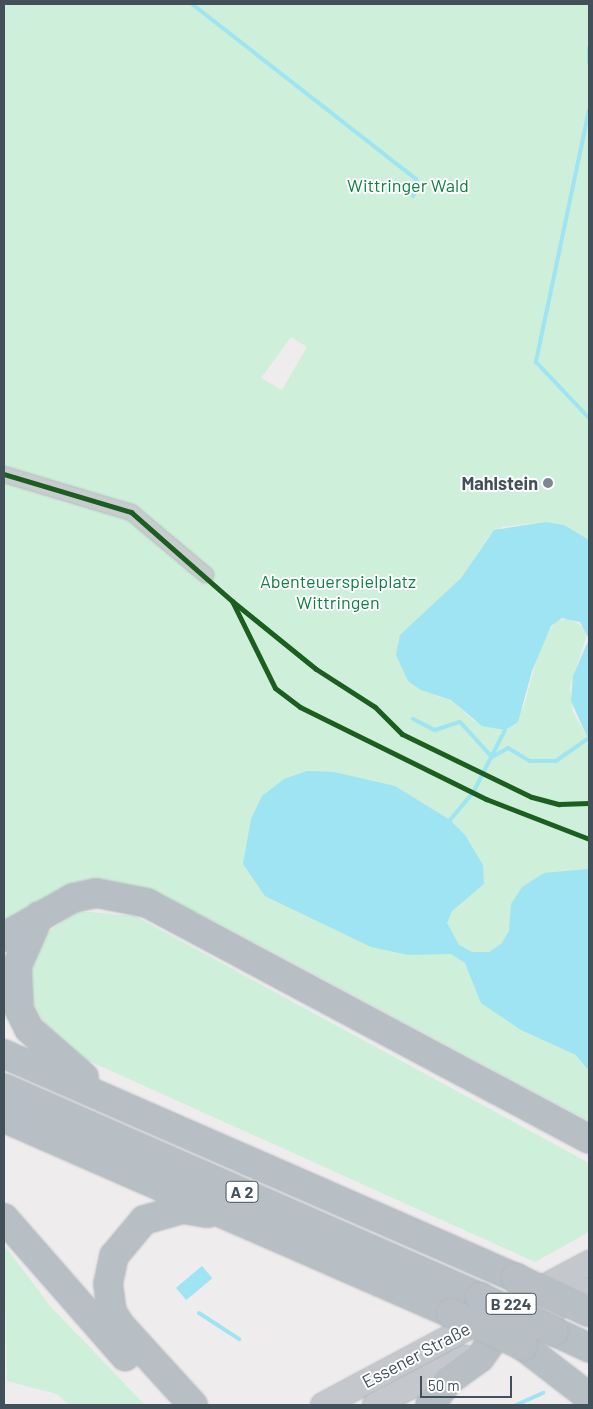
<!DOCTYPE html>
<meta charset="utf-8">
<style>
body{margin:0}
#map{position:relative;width:593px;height:1409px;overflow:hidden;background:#eeecec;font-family:Barlow,sans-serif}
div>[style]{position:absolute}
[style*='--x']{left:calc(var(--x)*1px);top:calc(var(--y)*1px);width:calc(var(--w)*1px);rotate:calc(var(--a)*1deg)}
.green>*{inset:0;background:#ceefd9}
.water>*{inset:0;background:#9ee4f2;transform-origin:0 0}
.stream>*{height:4px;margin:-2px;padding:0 2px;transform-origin:2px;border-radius:2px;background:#9ee4f2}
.roads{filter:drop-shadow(0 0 1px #b1b7bd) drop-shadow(0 0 1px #b1b7bd)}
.minor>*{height:15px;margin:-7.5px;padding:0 7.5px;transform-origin:7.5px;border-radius:7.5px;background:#c8ccce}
.primary>*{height:24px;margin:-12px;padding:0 12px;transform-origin:12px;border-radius:12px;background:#c4c8cc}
.motorway>*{height:28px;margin:-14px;padding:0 14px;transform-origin:14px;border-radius:14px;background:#b8bfc4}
.bridges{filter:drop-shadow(0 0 1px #b1b7bd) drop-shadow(0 0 1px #b1b7bd)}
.motorway-bridge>*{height:28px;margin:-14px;padding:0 14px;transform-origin:14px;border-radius:14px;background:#b8bfc4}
.cycleway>*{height:5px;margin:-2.5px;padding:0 2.5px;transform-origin:2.5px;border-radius:2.5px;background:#1b5e20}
.dots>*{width:14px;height:14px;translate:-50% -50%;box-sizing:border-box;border:2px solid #fff;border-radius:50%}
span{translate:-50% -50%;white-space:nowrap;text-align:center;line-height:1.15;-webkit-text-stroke:4px #fff;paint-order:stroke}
.shield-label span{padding:1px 4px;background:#fff;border:1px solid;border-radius:4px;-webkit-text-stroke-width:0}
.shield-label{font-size:16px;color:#42505a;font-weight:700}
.park-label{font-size:18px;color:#0e8142}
.poi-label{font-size:18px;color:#42505a;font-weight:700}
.right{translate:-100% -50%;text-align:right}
.street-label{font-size:18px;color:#42505a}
.frame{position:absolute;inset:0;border:5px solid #42505a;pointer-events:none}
.scale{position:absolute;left:420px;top:1376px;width:92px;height:22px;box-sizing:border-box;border:2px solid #42505a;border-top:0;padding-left:6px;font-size:15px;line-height:18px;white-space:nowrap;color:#42505a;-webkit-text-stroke:4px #fff;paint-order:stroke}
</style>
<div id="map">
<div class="green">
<div style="clip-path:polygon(evenodd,4px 4px,589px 4px,589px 540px,546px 522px,502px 527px,489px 536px,461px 578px,426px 613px,436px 696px,451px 700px,474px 721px,523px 709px,541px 644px,556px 621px,570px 618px,588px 631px,570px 687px,573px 712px,589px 741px,589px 1121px,222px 925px,147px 890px,73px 886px,41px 900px,4px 927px,4px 4px,291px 337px,307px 347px,282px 390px,261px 378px,291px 337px,4px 4px,210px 578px,233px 599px,251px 644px,230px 602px,210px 578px)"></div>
<div style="clip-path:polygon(79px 911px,135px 916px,589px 1163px,589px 1232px,535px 1262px,78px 1056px,47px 1029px,22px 981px,36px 940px)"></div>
<div style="clip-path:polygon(4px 1245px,51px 1307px,145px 1405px,69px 1405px,57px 1394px,7px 1381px)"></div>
</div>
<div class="water">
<div style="clip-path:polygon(546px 522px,564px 525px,589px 540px,589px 741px,571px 701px,573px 676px,589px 639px,580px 622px,562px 618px,551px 626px,532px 671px,518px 722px,505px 730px,482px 726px,451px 700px,421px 690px,408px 681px,396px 655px,400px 635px,461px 578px,494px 530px)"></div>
<div style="clip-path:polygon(307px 771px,334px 772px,395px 786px,450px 820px,465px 835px,483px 865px,484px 884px,452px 911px,447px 923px,459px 945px,472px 952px,489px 952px,501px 944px,509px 931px,511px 904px,522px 887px,544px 873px,589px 869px,589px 1071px,576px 1055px,521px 1030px,481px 1003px,465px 963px,451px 954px,408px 955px,371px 947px,265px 896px,243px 864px,251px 819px,262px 796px,284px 779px)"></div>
<div style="left:202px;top:1266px;width:16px;height:34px;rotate:50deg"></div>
</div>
<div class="stream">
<div style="--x:192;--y:4;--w:284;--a:38"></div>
<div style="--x:416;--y:179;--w:9;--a:69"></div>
<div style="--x:419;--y:187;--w:11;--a:124"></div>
<div style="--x:589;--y:48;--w:14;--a:90"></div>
<div style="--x:589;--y:110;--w:258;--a:101.9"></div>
<div style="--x:536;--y:362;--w:77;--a:46.6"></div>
<div style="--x:413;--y:719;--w:25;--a:27"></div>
<div style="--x:435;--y:730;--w:26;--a:-18"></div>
<div style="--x:460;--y:722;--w:47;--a:47.6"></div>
<div style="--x:492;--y:757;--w:18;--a:-29"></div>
<div style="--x:508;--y:748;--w:26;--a:31"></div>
<div style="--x:530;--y:761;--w:26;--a:0"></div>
<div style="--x:556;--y:761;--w:38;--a:-35"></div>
<div style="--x:450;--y:820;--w:38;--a:-50"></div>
<div style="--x:474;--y:791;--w:68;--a:-63.1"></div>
<div style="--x:199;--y:1313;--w:48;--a:33"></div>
<div style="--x:516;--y:1405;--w:30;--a:-24"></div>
</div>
<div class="roads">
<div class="minor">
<div style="--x:4;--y:474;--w:133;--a:16.7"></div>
<div style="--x:131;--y:512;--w:97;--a:40"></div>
</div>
<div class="primary">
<div style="--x:519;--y:1329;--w:80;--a:-29.1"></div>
<div style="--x:323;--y:1405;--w:302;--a:-28.1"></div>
<div style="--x:375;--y:1405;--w:102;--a:-27.6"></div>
</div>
<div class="motorway">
<div style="--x:39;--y:916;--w:55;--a:113.7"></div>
<div style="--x:17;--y:966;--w:43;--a:87.3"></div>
<div style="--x:19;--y:1009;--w:22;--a:63"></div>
<div style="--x:29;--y:1029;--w:73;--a:41.1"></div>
<div style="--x:4;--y:937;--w:79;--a:-29.5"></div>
<div style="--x:73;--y:898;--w:24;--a:-12"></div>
<div style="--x:96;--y:893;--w:52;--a:11.1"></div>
<div style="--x:147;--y:903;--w:501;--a:28.1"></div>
<div style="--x:4;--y:1054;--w:559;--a:23.63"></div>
<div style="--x:4;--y:1088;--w:520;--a:23.71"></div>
<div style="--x:4;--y:1118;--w:488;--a:23.6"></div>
<div style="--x:4;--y:1218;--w:184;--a:48.8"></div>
<div style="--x:553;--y:1331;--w:40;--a:25"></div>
<div style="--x:523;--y:1346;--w:83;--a:37.7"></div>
<div style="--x:193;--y:1405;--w:107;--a:-132.3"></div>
<div style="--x:121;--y:1326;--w:17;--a:-123"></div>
<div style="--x:112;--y:1312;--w:28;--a:-98"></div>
<div style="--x:108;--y:1284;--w:29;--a:-78"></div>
<div style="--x:114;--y:1256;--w:47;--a:-50.2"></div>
<div style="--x:144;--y:1220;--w:40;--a:-16"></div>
<div style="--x:182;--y:1209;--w:26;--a:9"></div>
<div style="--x:430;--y:1405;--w:30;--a:-53"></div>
<div style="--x:448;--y:1381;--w:39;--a:-36"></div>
<div style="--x:480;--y:1358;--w:16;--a:-55"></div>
</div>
</div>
<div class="bridges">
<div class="motorway-bridge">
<div style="--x:516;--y:1278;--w:80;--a:25.3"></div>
<div style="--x:480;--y:1297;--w:81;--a:25"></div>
<div style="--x:451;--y:1313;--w:79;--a:24.6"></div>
</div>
</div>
<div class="cycleway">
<div style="--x:4;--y:474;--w:133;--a:16.7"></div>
<div style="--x:131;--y:512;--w:135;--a:41.4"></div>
<div style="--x:232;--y:601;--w:97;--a:63.7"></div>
<div style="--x:275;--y:688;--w:31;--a:37"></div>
<div style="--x:300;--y:707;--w:208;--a:26.3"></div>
<div style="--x:486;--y:799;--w:110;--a:21.2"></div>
<div style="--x:232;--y:601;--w:108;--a:39"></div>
<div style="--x:316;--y:669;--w:70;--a:32.8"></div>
<div style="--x:375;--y:707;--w:38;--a:45"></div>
<div style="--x:402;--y:734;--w:144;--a:25.9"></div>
<div style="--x:532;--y:797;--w:28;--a:15"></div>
<div style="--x:559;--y:804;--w:30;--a:-2"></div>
</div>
<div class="dots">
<div style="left:548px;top:483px;background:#7e878d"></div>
</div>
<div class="shield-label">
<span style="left:242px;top:1192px">A 2</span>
<span style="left:511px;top:1304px">B 224</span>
</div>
<div class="park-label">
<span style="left:408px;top:185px">Wittringer Wald</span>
<span style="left:338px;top:592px">Abenteuerspielplatz<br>Wittringen</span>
</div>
<div class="poi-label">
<span class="right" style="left:538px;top:483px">Mahlstein</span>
</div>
<div class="street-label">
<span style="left:416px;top:1355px;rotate:-28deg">Essener Straße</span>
</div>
<div class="frame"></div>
<div class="scale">50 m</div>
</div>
